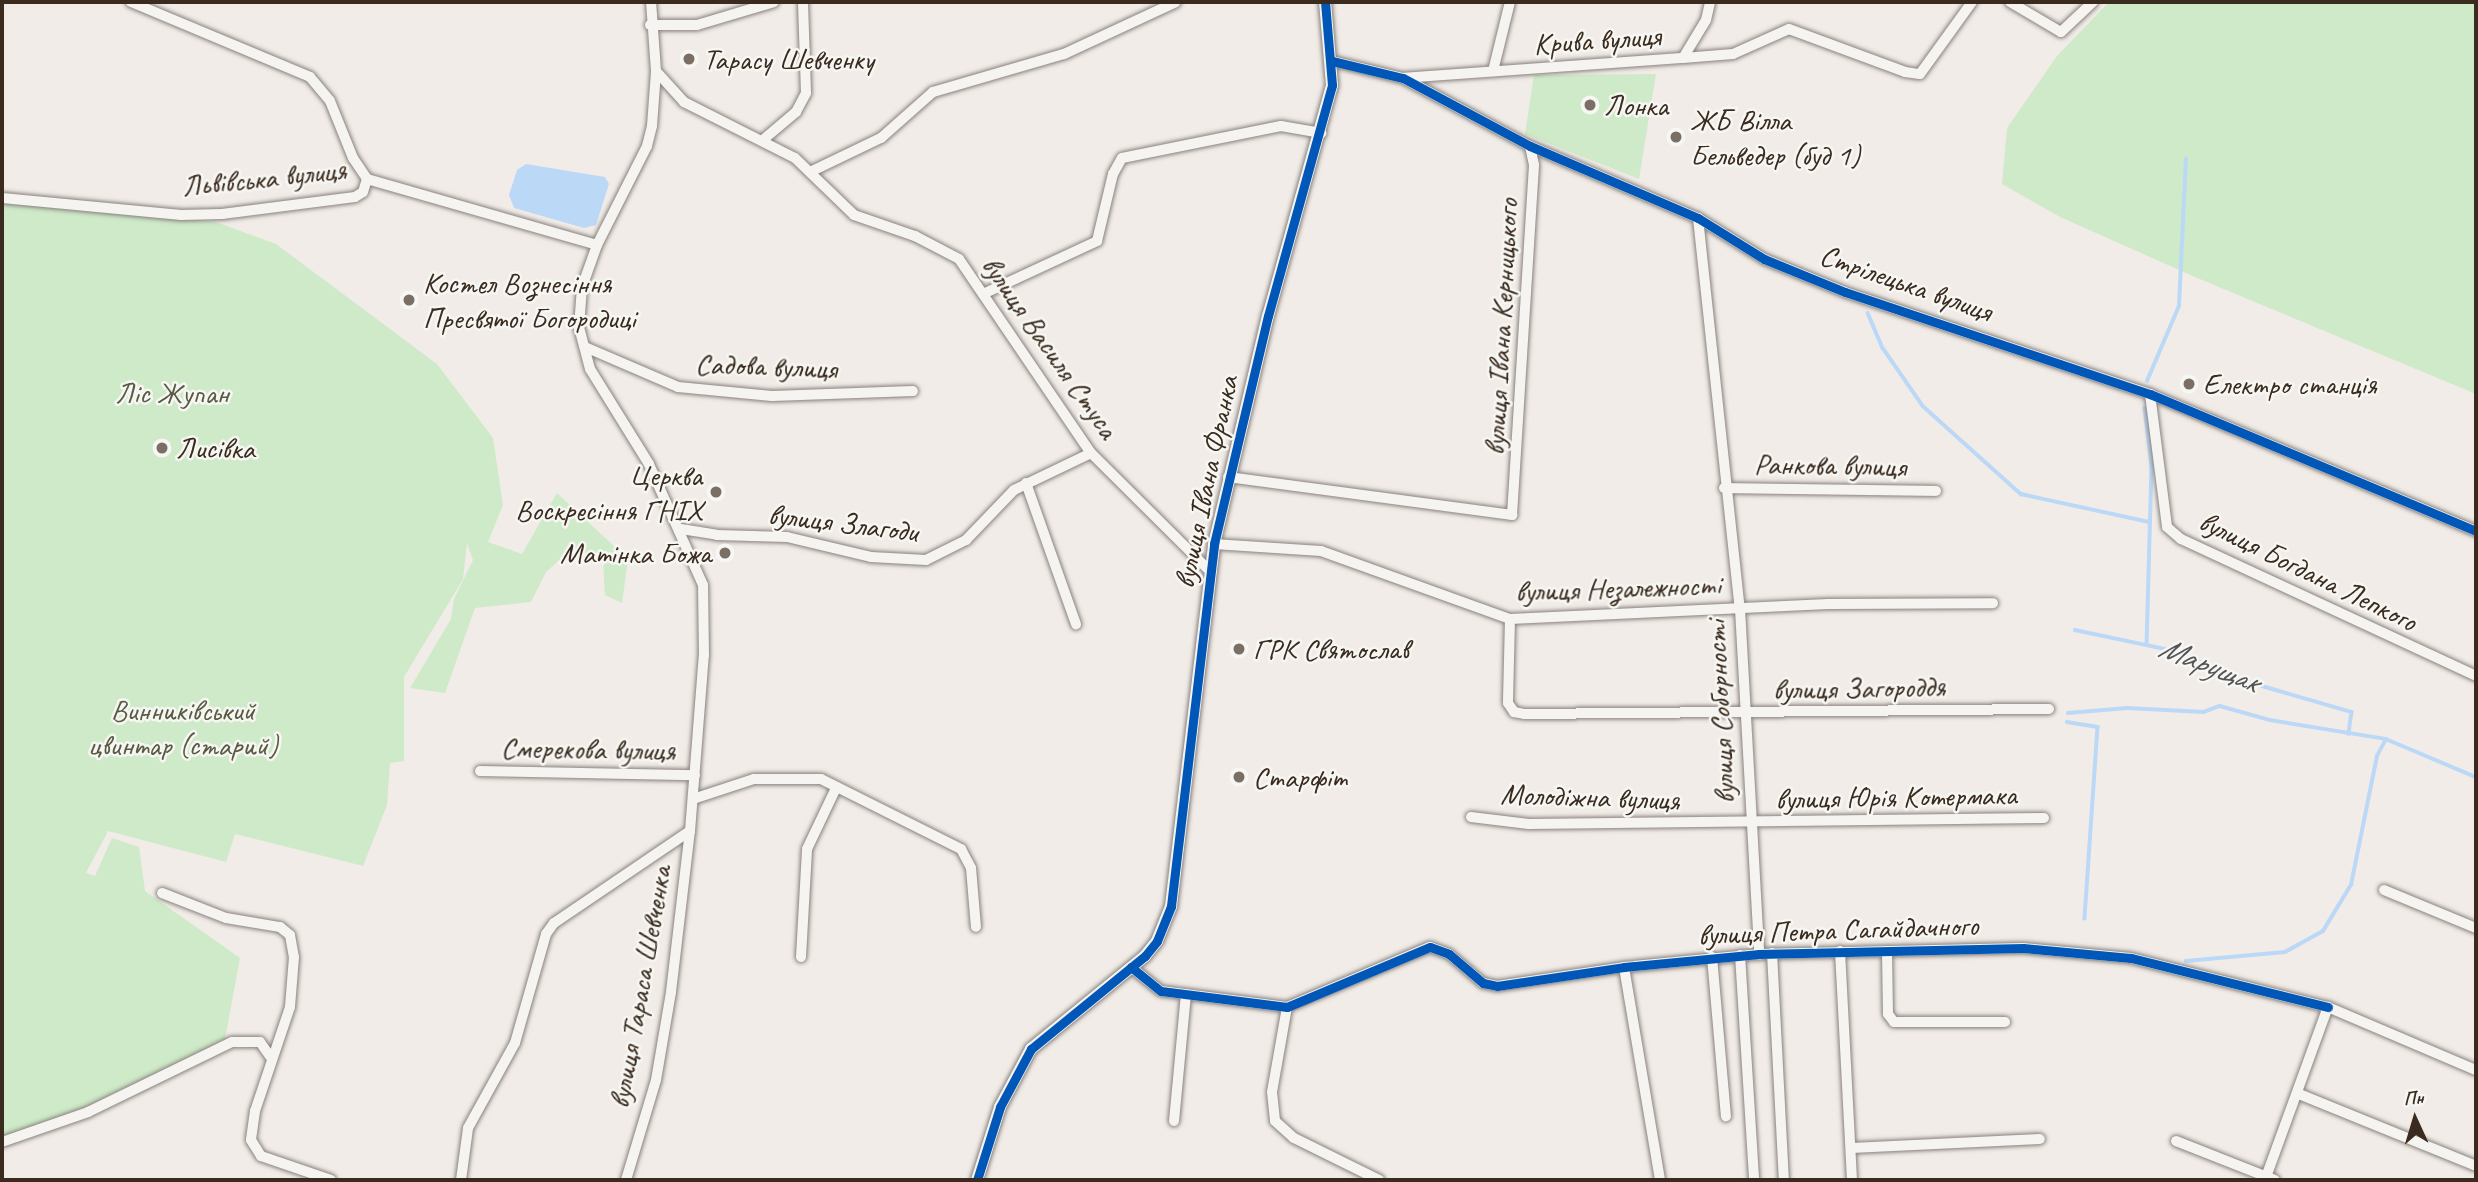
<!DOCTYPE html>
<meta charset="utf-8">
<style>
body{margin:0}
#map{position:relative;width:2478px;height:1182px;overflow:hidden;background:#f2ece8;font-family:Caveat,sans-serif}
div>[style]{position:absolute}
[style*='--x']{left:calc(var(--x)*1px);top:calc(var(--y)*1px);width:calc(var(--w)*1px);rotate:calc(var(--a)*1deg)}
.green>*{inset:0;background:#ceeac8}
.water>*{inset:0;background:#bbd8f7}
.stream>*{height:3.5px;margin:-1.75px;padding:0 1.75px;transform-origin:1.75px;border-radius:1.75px;background:#bbd8f7}
.roads{filter:drop-shadow(0 0 2px #88827e) drop-shadow(0 0 2px #88827e)}
.minor>*{height:10px;margin:-5px;padding:0 5px;transform-origin:5px;border-radius:5px;background:#f5f4f1}
.tertiary>*{height:12px;margin:-6px;padding:0 6px;transform-origin:6px;border-radius:6px;background:#f5f4f1}
.cycleway>*{height:9px;margin:-4.5px;padding:0 4.5px;transform-origin:4.5px;border-radius:4.5px;background:#0057b8}
.dots>*{width:19px;height:19px;translate:-50% -50%;box-sizing:border-box;border:4px solid #f6f6f2;border-radius:50%}
span{translate:-50% -50%;white-space:nowrap;text-align:center;line-height:1.15;-webkit-text-stroke:5px #f6f6f2;paint-order:stroke}
.street-label{font-size:30px;color:#3b2a1e}
.poi-label{font-size:30px;color:#3b2a1e}
.left{translate:0 -50%;text-align:left}
.right{translate:-100% -50%;text-align:right}
.park-label{font-size:30px;color:#585a42}
.water-label{font-size:32px;color:#555456;font-style:italic}
.frame{position:absolute;inset:0;border:4px solid #3b2a1e;pointer-events:none}
.north{position:absolute;left:2380px;top:1084px;width:70px;height:70px;-webkit-text-stroke:5px #f6f6f2;paint-order:stroke;rotate:356deg;font-size:19px;font-weight:700;line-height:28px;text-align:center;color:#3b2a1e}
.north::after{content:'';display:block;margin:auto;width:24px;height:32px;background:#3b2a1e;clip-path:polygon(50% 0,100% 100%,50% 72%,0 100%)}
</style>
<div id="map">
<div class="green">
<div style="clip-path:polygon(2109px 2px,2476px 2px,2476px 394px,2195px 277px,2060px 217px,2002px 184px,2007px 128px,2057px 56px)"></div>
<div style="clip-path:polygon(1656px 74px,1639px 179px,1525px 134px,1534px 75px)"></div>
<div style="clip-path:polygon(2px 199px,216px 222px,276px 244px,437px 364px,493px 438px,503px 505px,488px 542px,522px 554px,557px 493px,628px 559px,622px 603px,605px 595px,603px 561px,568px 552px,546px 572px,531px 602px,475px 608px,445px 693px,410px 688px,451px 619px,454px 599px,473px 560px,467px 543px,463px 579px,404px 677px,404px 761px,390px 763px,387px 805px,363px 866px,235px 834px,226px 862px,108px 831px,86px 873px,95px 876px,112px 838px,139px 847px,145px 891px,240px 958px,225px 1039px,86px 1108px,2px 1140px)"></div>
</div>
<div class="water">
<div style="clip-path:polygon(526px 164px,605px 177px,609px 184px,596px 225px,584px 228px,514px 208px,509px 195px,517px 170px)"></div>
</div>
<div class="stream">
<div style="--x:1868;--y:313;--w:38;--a:67"></div>
<div style="--x:1883;--y:348;--w:70;--a:55.4"></div>
<div style="--x:1923;--y:406;--w:132;--a:41.9"></div>
<div style="--x:2021;--y:494;--w:131;--a:12.3"></div>
<div style="--x:2147;--y:381;--w:82;--a:-66.9"></div>
<div style="--x:2179;--y:306;--w:147;--a:-87.3"></div>
<div style="--x:2145;--y:408;--w:59;--a:83.2"></div>
<div style="--x:2152;--y:467;--w:175;--a:91.6"></div>
<div style="--x:2075;--y:630;--w:102;--a:11.9"></div>
<div style="--x:2175;--y:651;--w:76;--a:23.2"></div>
<div style="--x:2245;--y:681;--w:111;--a:16.2"></div>
<div style="--x:2352;--y:712;--w:22;--a:98"></div>
<div style="--x:2068;--y:713;--w:59;--a:-4.8"></div>
<div style="--x:2127;--y:708;--w:77;--a:3"></div>
<div style="--x:2204;--y:712;--w:17;--a:-21"></div>
<div style="--x:2220;--y:706;--w:52;--a:15.6"></div>
<div style="--x:2270;--y:720;--w:118;--a:9.3"></div>
<div style="--x:2386;--y:739;--w:98;--a:22.9"></div>
<div style="--x:2067;--y:722;--w:31;--a:9"></div>
<div style="--x:2098;--y:727;--w:192;--a:93.9"></div>
<div style="--x:2186;--y:961;--w:99;--a:-5.2"></div>
<div style="--x:2285;--y:952;--w:43;--a:-28.9"></div>
<div style="--x:2323;--y:931;--w:54;--a:-58.7"></div>
<div style="--x:2351;--y:885;--w:132;--a:-78.6"></div>
<div style="--x:2377;--y:756;--w:19;--a:-62"></div>
</div>
<div class="roads">
<div class="minor">
<div style="--x:131;--y:2;--w:194;--a:22.7"></div>
<div style="--x:310;--y:77;--w:31;--a:50"></div>
<div style="--x:330;--y:101;--w:61;--a:68"></div>
<div style="--x:353;--y:158;--w:25;--a:56"></div>
<div style="--x:2010;--y:2;--w:59;--a:30.5"></div>
<div style="--x:2061;--y:32;--w:44;--a:-43.2"></div>
<div style="--x:650;--y:25;--w:47;--a:0"></div>
<div style="--x:697;--y:25;--w:80;--a:-16.6"></div>
<div style="--x:1683;--y:58;--w:50;--a:-4.6"></div>
<div style="--x:1733;--y:54;--w:61;--a:-24.1"></div>
<div style="--x:1789;--y:29;--w:124;--a:20.3"></div>
<div style="--x:1905;--y:72;--w:15;--a:8"></div>
<div style="--x:1920;--y:74;--w:89;--a:-54.2"></div>
<div style="--x:1332;--y:61;--w:73;--a:13.5"></div>
<div style="--x:1403;--y:78;--w:144;--a:28.2"></div>
<div style="--x:1530;--y:146;--w:183;--a:23.2"></div>
<div style="--x:1698;--y:218;--w:78;--a:31.8"></div>
<div style="--x:1764;--y:259;--w:87;--a:22.2"></div>
<div style="--x:1845;--y:292;--w:322;--a:18.5"></div>
<div style="--x:2150;--y:394;--w:354;--a:22.8"></div>
<div style="--x:656;--y:71;--w:42;--a:47.9"></div>
<div style="--x:684;--y:102;--w:124;--a:26.8"></div>
<div style="--x:795;--y:158;--w:82;--a:44"></div>
<div style="--x:854;--y:215;--w:65;--a:19"></div>
<div style="--x:915;--y:236;--w:50;--a:27.6"></div>
<div style="--x:959;--y:259;--w:235;--a:55.8"></div>
<div style="--x:1091;--y:453;--w:166;--a:44.8"></div>
<div style="--x:1493;--y:71;--w:71;--a:-76.2"></div>
<div style="--x:1403;--y:78;--w:281;--a:-4.1"></div>
<div style="--x:1683;--y:58;--w:44;--a:-58.8"></div>
<div style="--x:1706;--y:20;--w:18;--a:-77"></div>
<div style="--x:764;--y:139;--w:42;--a:-40.2"></div>
<div style="--x:796;--y:112;--w:21;--a:-62"></div>
<div style="--x:806;--y:93;--w:91;--a:-91.9"></div>
<div style="--x:810;--y:172;--w:79;--a:-25.6"></div>
<div style="--x:881;--y:138;--w:69;--a:-41.5"></div>
<div style="--x:933;--y:92;--w:136;--a:-16.2"></div>
<div style="--x:1064;--y:54;--w:123;--a:-24.9"></div>
<div style="--x:2;--y:198;--w:180;--a:5.4"></div>
<div style="--x:181;--y:215;--w:41;--a:-1.4"></div>
<div style="--x:222;--y:214;--w:134;--a:-7.3"></div>
<div style="--x:355;--y:197;--w:9;--a:-32"></div>
<div style="--x:363;--y:192;--w:14;--a:-73"></div>
<div style="--x:367;--y:179;--w:239;--a:16"></div>
<div style="--x:1698;--y:218;--w:393;--a:83.9"></div>
<div style="--x:1740;--y:609;--w:346;--a:86.8"></div>
<div style="--x:983;--y:294;--w:126;--a:-24.9"></div>
<div style="--x:1097;--y:241;--w:69;--a:-76.6"></div>
<div style="--x:1113;--y:174;--w:18;--a:-61"></div>
<div style="--x:1122;--y:158;--w:162;--a:-11.4"></div>
<div style="--x:1281;--y:126;--w:41;--a:9.9"></div>
<div style="--x:585;--y:347;--w:101;--a:23.3"></div>
<div style="--x:678;--y:387;--w:94;--a:5.5"></div>
<div style="--x:772;--y:396;--w:141;--a:-2"></div>
<div style="--x:2150;--y:394;--w:134;--a:82.7"></div>
<div style="--x:2167;--y:527;--w:18;--a:41"></div>
<div style="--x:2181;--y:539;--w:325;--a:24.9"></div>
<div style="--x:1228;--y:477;--w:287;--a:7.6"></div>
<div style="--x:1512;--y:515;--w:351;--a:-86.4"></div>
<div style="--x:1534;--y:165;--w:19;--a:-102"></div>
<div style="--x:1026;--y:483;--w:150;--a:70.5"></div>
<div style="--x:1724;--y:488;--w:212;--a:0.8"></div>
<div style="--x:681;--y:529;--w:36;--a:9"></div>
<div style="--x:717;--y:535;--w:70;--a:1.6"></div>
<div style="--x:787;--y:537;--w:86;--a:13.4"></div>
<div style="--x:871;--y:557;--w:55;--a:3.1"></div>
<div style="--x:926;--y:560;--w:45;--a:-26.6"></div>
<div style="--x:966;--y:540;--w:69;--a:-46.2"></div>
<div style="--x:1014;--y:490;--w:85;--a:-25.7"></div>
<div style="--x:1214;--y:544;--w:107;--a:3.7"></div>
<div style="--x:1321;--y:551;--w:201;--a:19.8"></div>
<div style="--x:1510;--y:619;--w:318;--a:-2.7"></div>
<div style="--x:1828;--y:604;--w:165;--a:-0.3"></div>
<div style="--x:1510;--y:619;--w:84;--a:91.4"></div>
<div style="--x:1508;--y:703;--w:11;--a:56"></div>
<div style="--x:1514;--y:712;--w:10;--a:11"></div>
<div style="--x:1524;--y:714;--w:525;--a:-0.55"></div>
<div style="--x:480;--y:771;--w:215;--a:1.1"></div>
<div style="--x:693;--y:799;--w:64;--a:-18.2"></div>
<div style="--x:754;--y:779;--w:67;--a:0"></div>
<div style="--x:821;--y:779;--w:157;--a:26.6"></div>
<div style="--x:961;--y:849;--w:21;--a:62"></div>
<div style="--x:971;--y:868;--w:59;--a:85.2"></div>
<div style="--x:1471;--y:817;--w:58;--a:6.9"></div>
<div style="--x:1529;--y:824;--w:515;--a:-0.67"></div>
<div style="--x:2384;--y:890;--w:100;--a:22.4"></div>
<div style="--x:162;--y:893;--w:69;--a:21.3"></div>
<div style="--x:226;--y:918;--w:55;--a:9.5"></div>
<div style="--x:280;--y:927;--w:13;--a:39"></div>
<div style="--x:290;--y:935;--w:22;--a:80"></div>
<div style="--x:294;--y:957;--w:50;--a:94.6"></div>
<div style="--x:290;--y:1007;--w:110;--a:108.6"></div>
<div style="--x:255;--y:1111;--w:29;--a:98"></div>
<div style="--x:251;--y:1140;--w:19;--a:58"></div>
<div style="--x:261;--y:1156;--w:74;--a:18.9"></div>
<div style="--x:1840;--y:951;--w:229;--a:87"></div>
<div style="--x:1887;--y:951;--w:63;--a:89.1"></div>
<div style="--x:1888;--y:1014;--w:10;--a:53"></div>
<div style="--x:1894;--y:1022;--w:111;--a:0"></div>
<div style="--x:1772;--y:953;--w:227;--a:87"></div>
<div style="--x:1740;--y:955;--w:225;--a:86.4"></div>
<div style="--x:801;--y:957;--w:108;--a:-86.8"></div>
<div style="--x:807;--y:849;--w:68;--a:-64.6"></div>
<div style="--x:1712;--y:957;--w:160;--a:85"></div>
<div style="--x:1131;--y:967;--w:38;--a:39"></div>
<div style="--x:1161;--y:991;--w:127;--a:7.2"></div>
<div style="--x:1287;--y:1007;--w:155;--a:-22.8"></div>
<div style="--x:1430;--y:947;--w:20;--a:20"></div>
<div style="--x:1449;--y:954;--w:45;--a:40.5"></div>
<div style="--x:1483;--y:983;--w:14;--a:12"></div>
<div style="--x:1497;--y:986;--w:128;--a:-8.5"></div>
<div style="--x:1624;--y:967;--w:136;--a:-5.5"></div>
<div style="--x:1759;--y:954;--w:264;--a:-1.3"></div>
<div style="--x:2023;--y:948;--w:108;--a:5.3"></div>
<div style="--x:2131;--y:958;--w:203;--a:14"></div>
<div style="--x:1624;--y:967;--w:216;--a:80.4"></div>
<div style="--x:1287;--y:1007;--w:86;--a:100"></div>
<div style="--x:1272;--y:1092;--w:29;--a:84"></div>
<div style="--x:1275;--y:1121;--w:25;--a:42"></div>
<div style="--x:1294;--y:1138;--w:95;--a:26.3"></div>
<div style="--x:2299;--y:1094;--w:191;--a:22.1"></div>
<div style="--x:1174;--y:1121;--w:127;--a:-84.6"></div>
<div style="--x:2176;--y:1141;--w:106;--a:21.5"></div>
<div style="--x:2;--y:1142;--w:91;--a:-19.2"></div>
<div style="--x:88;--y:1112;--w:160;--a:-25.9"></div>
<div style="--x:232;--y:1042;--w:28;--a:0"></div>
<div style="--x:260;--y:1042;--w:21;--a:55"></div>
<div style="--x:1851;--y:1148;--w:189;--a:-2.7"></div>
<div style="--x:2266;--y:1177;--w:181;--a:-70"></div>
<div style="--x:2328;--y:1007;--w:161;--a:23.1"></div>
<div style="--x:461;--y:1180;--w:52;--a:-82.3"></div>
<div style="--x:468;--y:1128;--w:97;--a:-61.1"></div>
<div style="--x:515;--y:1043;--w:113;--a:-74.1"></div>
<div style="--x:546;--y:934;--w:14;--a:-54"></div>
<div style="--x:554;--y:923;--w:164;--a:-34.1"></div>
<div style="--x:626;--y:1180;--w:104;--a:-73.3"></div>
<div style="--x:656;--y:1080;--w:89;--a:-80.3"></div>
<div style="--x:671;--y:992;--w:162;--a:-83.3"></div>
<div style="--x:690;--y:831;--w:177;--a:-85.5"></div>
<div style="--x:704;--y:655;--w:70;--a:-90.8"></div>
<div style="--x:703;--y:585;--w:133;--a:-114.1"></div>
<div style="--x:649;--y:464;--w:112;--a:-121.8"></div>
<div style="--x:590;--y:369;--w:43;--a:-104.7"></div>
<div style="--x:579;--y:327;--w:40;--a:-85.7"></div>
<div style="--x:582;--y:287;--w:45;--a:-70.3"></div>
<div style="--x:597;--y:245;--w:111;--a:-63.2"></div>
<div style="--x:647;--y:146;--w:21;--a:-76"></div>
<div style="--x:652;--y:126;--w:55;--a:-85.8"></div>
<div style="--x:656;--y:71;--w:69;--a:-94.1"></div>
</div>
<div class="tertiary">
<div style="--x:977;--y:1180;--w:77;--a:-72.5"></div>
<div style="--x:1000;--y:1107;--w:66;--a:-61.9"></div>
<div style="--x:1031;--y:1049;--w:147;--a:-39.2"></div>
<div style="--x:1145;--y:956;--w:19;--a:-51"></div>
<div style="--x:1157;--y:941;--w:38;--a:-68"></div>
<div style="--x:1171;--y:906;--w:365;--a:-83.2"></div>
<div style="--x:1214;--y:544;--w:234;--a:-76.7"></div>
<div style="--x:1268;--y:316;--w:240;--a:-74.5"></div>
<div style="--x:1332;--y:85;--w:83;--a:-94.8"></div>
</div>
</div>
<div class="cycleway">
<div style="--x:1332;--y:61;--w:73;--a:13.5"></div>
<div style="--x:1403;--y:78;--w:144;--a:28.2"></div>
<div style="--x:1530;--y:146;--w:183;--a:23.2"></div>
<div style="--x:1698;--y:218;--w:78;--a:31.8"></div>
<div style="--x:1764;--y:259;--w:87;--a:22.2"></div>
<div style="--x:1845;--y:292;--w:322;--a:18.5"></div>
<div style="--x:2150;--y:394;--w:354;--a:22.8"></div>
<div style="--x:1131;--y:967;--w:38;--a:39"></div>
<div style="--x:1161;--y:991;--w:127;--a:7.2"></div>
<div style="--x:1287;--y:1007;--w:155;--a:-22.8"></div>
<div style="--x:1430;--y:947;--w:20;--a:20"></div>
<div style="--x:1449;--y:954;--w:45;--a:40.5"></div>
<div style="--x:1483;--y:983;--w:14;--a:12"></div>
<div style="--x:1497;--y:986;--w:128;--a:-8.5"></div>
<div style="--x:1624;--y:967;--w:136;--a:-5.5"></div>
<div style="--x:1759;--y:954;--w:264;--a:-1.3"></div>
<div style="--x:2023;--y:948;--w:108;--a:5.3"></div>
<div style="--x:2131;--y:958;--w:203;--a:14"></div>
<div style="--x:977;--y:1180;--w:77;--a:-72.5"></div>
<div style="--x:1000;--y:1107;--w:66;--a:-61.9"></div>
<div style="--x:1031;--y:1049;--w:147;--a:-39.2"></div>
<div style="--x:1145;--y:956;--w:19;--a:-51"></div>
<div style="--x:1157;--y:941;--w:38;--a:-68"></div>
<div style="--x:1171;--y:906;--w:365;--a:-83.2"></div>
<div style="--x:1214;--y:544;--w:234;--a:-76.7"></div>
<div style="--x:1268;--y:316;--w:240;--a:-74.5"></div>
<div style="--x:1332;--y:85;--w:83;--a:-94.8"></div>
</div>
<div class="dots">
<div style="left:689px;top:59px;background:#7b6e65"></div>
<div style="left:1590px;top:105px;background:#7b6e65"></div>
<div style="left:1676px;top:137px;background:#7b6e65"></div>
<div style="left:409px;top:300px;background:#7b6e65"></div>
<div style="left:2189px;top:384px;background:#7b6e65"></div>
<div style="left:162px;top:448px;background:#7b6e65"></div>
<div style="left:716px;top:492px;background:#7b6e65"></div>
<div style="left:725px;top:553px;background:#7b6e65"></div>
<div style="left:1239px;top:649px;background:#7b6e65"></div>
<div style="left:1239px;top:777px;background:#7b6e65"></div>
</div>
<div class="street-label">
<span style="left:1597px;top:40px;rotate:-4deg">Крива вулиця</span>
<span style="left:264px;top:178px;rotate:-6deg">Львівська вулиця</span>
<span style="left:1906px;top:283px;rotate:19deg">Стрілецька вулиця</span>
<span style="left:1501px;top:327px;rotate:-87deg">вулиця Івана Керницького</span>
<span style="left:1050px;top:347px;rotate:55deg">вулиця Василя Стуса</span>
<span style="left:766px;top:366px;rotate:2deg">Садова вулиця</span>
<span style="left:1830px;top:465px;rotate:1deg">Ранкова вулиця</span>
<span style="left:1206px;top:482px;rotate:-78deg">вулиця Івана Франка</span>
<span style="left:843px;top:523px;rotate:7deg">вулиця Злагоди</span>
<span style="left:2308px;top:571px;rotate:26deg">вулиця Богдана Лепкого</span>
<span style="left:1618px;top:588px;rotate:-2deg">вулиця Незалежності</span>
<span style="left:1859px;top:688px;rotate:-1deg">вулиця Загороддя</span>
<span style="left:1720px;top:712px;rotate:-93deg">вулиця Соборності</span>
<span style="left:588px;top:749px;rotate:1deg">Смерекова вулиця</span>
<span style="left:1590px;top:797px;rotate:2deg">Молодіжна вулиця</span>
<span style="left:1896px;top:797px;rotate:-1deg">вулиця Юрія Котермака</span>
<span style="left:1838px;top:930px;rotate:-2deg">вулиця Петра Сагайдачного</span>
<span style="left:640px;top:987px;rotate:-80deg">вулиця Тараса Шевченка</span>
</div>
<div class="poi-label">
<span class="left" style="left:703px;top:59px">Тарасу Шевченку</span>
<span class="left" style="left:1604px;top:105px">Лонка</span>
<span class="left" style="left:1690px;top:137px">ЖБ Вілла<br>Бельведер (буд 1)</span>
<span class="left" style="left:423px;top:300px">Костел Вознесіння<br>Пресвятої Богородиці</span>
<span class="left" style="left:2203px;top:384px">Електро станція</span>
<span class="left" style="left:176px;top:448px">Лисівка</span>
<span class="right" style="left:702px;top:492px">Церква<br>Воскресіння ГНІХ</span>
<span class="right" style="left:711px;top:553px">Матінка Божа</span>
<span class="left" style="left:1253px;top:649px">ГРК Святослав</span>
<span class="left" style="left:1253px;top:777px">Старфіт</span>
</div>
<div class="park-label">
<span style="left:172px;top:393px">Ліс Жупан</span>
<span style="left:183px;top:727px">Винниківський<br>цвинтар (старий)</span>
</div>
<div class="water-label">
<span style="left:2209px;top:665px;rotate:21deg">Марущак</span>
</div>
<div class="frame"></div>
<div class="north">Пн</div>
</div>
